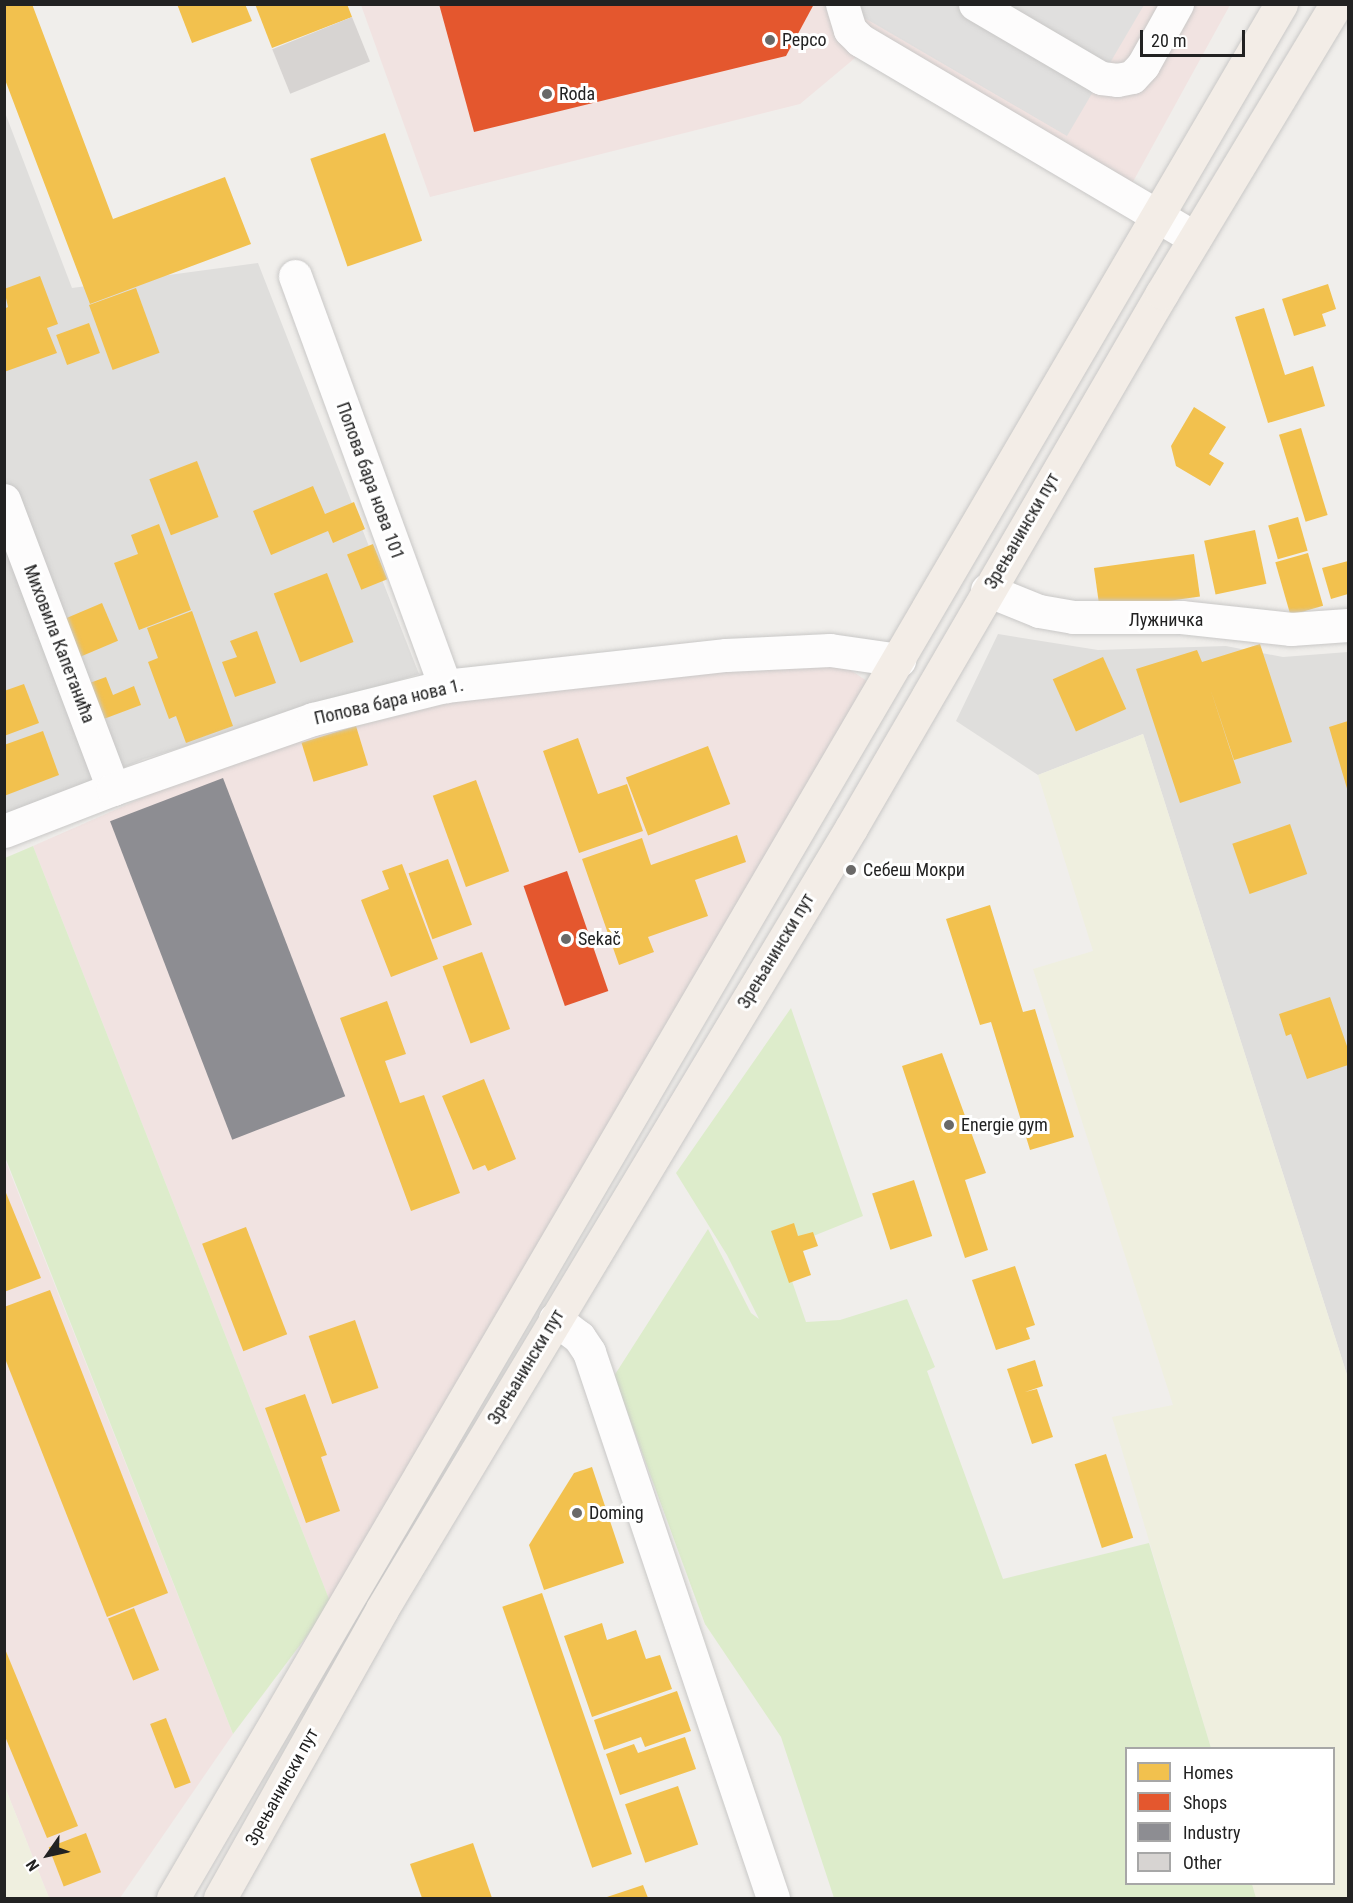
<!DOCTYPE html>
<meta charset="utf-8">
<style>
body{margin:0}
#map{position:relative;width:1353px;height:1903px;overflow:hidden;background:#f0eeeb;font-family:"Roboto Condensed",sans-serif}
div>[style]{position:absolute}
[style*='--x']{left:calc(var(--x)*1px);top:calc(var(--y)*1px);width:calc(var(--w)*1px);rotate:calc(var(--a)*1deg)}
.residential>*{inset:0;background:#dfdedc}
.commercial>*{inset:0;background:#f1e3e1}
.farmland>*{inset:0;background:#efefdf}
.grass>*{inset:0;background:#ddeccb}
.parking>*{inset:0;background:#e0dfde}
.homes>*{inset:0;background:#f2c14e;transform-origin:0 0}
.shops>*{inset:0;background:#e4572e;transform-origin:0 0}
.industry>*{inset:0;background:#8d8d92;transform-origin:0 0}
.building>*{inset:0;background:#d7d4d2;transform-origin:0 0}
.roads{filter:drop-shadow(0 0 2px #c9c8c7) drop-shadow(0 0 2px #c9c8c7)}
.minor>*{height:33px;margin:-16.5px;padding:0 16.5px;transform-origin:16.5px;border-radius:16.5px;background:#fdfcfc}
.major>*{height:33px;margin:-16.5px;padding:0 16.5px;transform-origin:16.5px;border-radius:16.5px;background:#f3ede7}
.dots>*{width:16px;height:16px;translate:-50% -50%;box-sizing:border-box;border:3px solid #fff;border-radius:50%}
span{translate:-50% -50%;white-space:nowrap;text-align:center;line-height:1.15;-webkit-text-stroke:6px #fff;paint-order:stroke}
.poi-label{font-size:18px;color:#222}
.left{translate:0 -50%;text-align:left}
.street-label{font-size:18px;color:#222}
.frame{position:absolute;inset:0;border:6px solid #222;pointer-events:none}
.legend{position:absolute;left:1125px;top:1747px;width:210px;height:138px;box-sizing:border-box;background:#fff;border:2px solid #a7a7a7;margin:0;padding:8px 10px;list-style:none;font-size:18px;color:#222}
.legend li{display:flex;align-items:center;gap:12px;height:30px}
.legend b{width:30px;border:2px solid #a7a7a7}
.north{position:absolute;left:18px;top:1825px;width:60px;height:60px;-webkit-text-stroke:4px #fff;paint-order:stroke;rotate:236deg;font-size:16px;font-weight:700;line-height:24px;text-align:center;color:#222}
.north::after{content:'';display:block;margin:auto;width:21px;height:27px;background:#222;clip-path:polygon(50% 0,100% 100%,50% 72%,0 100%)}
.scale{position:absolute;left:1140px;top:30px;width:105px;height:27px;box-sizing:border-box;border:3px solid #222;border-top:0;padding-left:8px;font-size:18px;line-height:21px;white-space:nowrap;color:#222;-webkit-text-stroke:4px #fff;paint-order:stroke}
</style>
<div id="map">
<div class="residential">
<div style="clip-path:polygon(4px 110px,72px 288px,258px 263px,419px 674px,144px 759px,5px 818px)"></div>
<div style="clip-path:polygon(998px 634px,1098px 650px,1226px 646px,1283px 657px,1348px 652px,1348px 1378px,1143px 734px,1038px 775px,956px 721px)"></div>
</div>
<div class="commercial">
<div style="clip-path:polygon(361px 5px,1230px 5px,1118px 209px,861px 53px,800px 104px,430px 197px)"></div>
<div style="clip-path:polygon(831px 657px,867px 681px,331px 1604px,33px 846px,260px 746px,441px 699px)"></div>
<div style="clip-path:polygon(4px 1157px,233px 1734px,120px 1898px,49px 1898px,5px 1787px)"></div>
</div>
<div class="farmland">
<div style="clip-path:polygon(1143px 734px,1348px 1378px,1348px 1898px,1256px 1898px,1252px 1884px,1334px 1884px,1334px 1748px,1211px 1748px,1112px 1417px,1173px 1405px,1033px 969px,1093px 951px,1038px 775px)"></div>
<div style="clip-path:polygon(5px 1787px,49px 1898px,5px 1898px)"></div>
</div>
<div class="grass">
<div style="clip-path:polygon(33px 846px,331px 1604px,233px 1734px,5px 1157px,5px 858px)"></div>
<div style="clip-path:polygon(791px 1008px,863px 1216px,781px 1249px,806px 1322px,840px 1320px,907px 1299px,935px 1367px,927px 1371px,1003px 1579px,1149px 1543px,1211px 1748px,1126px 1748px,1126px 1884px,1252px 1884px,1256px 1898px,834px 1898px,781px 1737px,705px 1624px,614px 1376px,708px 1229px,751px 1313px,759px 1319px,727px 1255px,676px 1173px)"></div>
</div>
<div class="parking">
<div style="clip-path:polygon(861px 4px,1144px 5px,1067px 136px,856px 13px)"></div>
</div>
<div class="homes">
<div style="clip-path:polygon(4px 4px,32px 4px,113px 219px,225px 177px,251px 244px,90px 304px,4px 77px)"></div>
<div style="clip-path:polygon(177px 4px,245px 4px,252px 21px,192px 43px)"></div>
<div style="clip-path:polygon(255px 4px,347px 4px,352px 17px,272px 48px)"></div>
<div style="left:385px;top:133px;width:114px;height:79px;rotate:71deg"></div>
<div style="clip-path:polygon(40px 276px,58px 324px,47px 328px,57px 353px,4px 372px,4px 309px,8px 307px,4px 289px)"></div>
<div style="clip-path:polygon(1328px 284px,1336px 309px,1322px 314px,1326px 326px,1294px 336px,1282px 299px)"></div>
<div style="left:136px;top:288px;width:69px;height:50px;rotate:70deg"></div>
<div style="clip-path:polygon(1264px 308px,1285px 375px,1313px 366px,1325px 406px,1268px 423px,1235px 317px)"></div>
<div style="left:89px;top:323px;width:32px;height:35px;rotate:70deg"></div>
<div style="clip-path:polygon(1194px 407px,1226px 427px,1209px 454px,1224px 463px,1210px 486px,1176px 466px,1171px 446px)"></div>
<div style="left:1301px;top:428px;width:91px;height:23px;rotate:73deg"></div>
<div style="left:197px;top:461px;width:60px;height:51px;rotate:69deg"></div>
<div style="clip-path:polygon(313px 486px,325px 514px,354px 502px,365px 529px,333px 543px,328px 531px,271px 555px,253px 511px)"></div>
<div style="left:1298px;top:517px;width:35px;height:31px;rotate:74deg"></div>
<div style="clip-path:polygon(159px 524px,191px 610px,139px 630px,114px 563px,138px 554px,131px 535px)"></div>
<div style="left:1255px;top:530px;width:55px;height:52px;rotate:78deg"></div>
<div style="left:373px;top:544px;width:38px;height:28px;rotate:68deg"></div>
<div style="left:1308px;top:553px;width:55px;height:34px;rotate:74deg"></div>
<div style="left:1194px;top:554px;width:43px;height:101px;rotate:82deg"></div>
<div style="clip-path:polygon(1348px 561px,1348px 594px,1331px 599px,1322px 568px)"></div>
<div style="left:327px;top:573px;width:74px;height:57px;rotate:69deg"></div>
<div style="left:102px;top:603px;width:41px;height:41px;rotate:67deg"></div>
<div style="clip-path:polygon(192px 611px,233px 726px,186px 743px,176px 716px,169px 719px,148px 662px,158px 658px,147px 628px)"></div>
<div style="clip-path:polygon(257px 631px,276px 683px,235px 697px,222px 662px,237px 657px,230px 641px)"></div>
<div style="clip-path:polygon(1260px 644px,1292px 742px,1234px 760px,1210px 688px,1241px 783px,1180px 803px,1136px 669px,1197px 650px,1202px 662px)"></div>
<div style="left:1103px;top:657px;width:57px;height:55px;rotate:66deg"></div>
<div style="clip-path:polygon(106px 677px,113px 695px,134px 686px,141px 705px,101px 720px,87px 684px)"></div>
<div style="clip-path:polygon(24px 684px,39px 723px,4px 736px,4px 691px)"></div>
<div style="clip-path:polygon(1348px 721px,1348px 792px,1329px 727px)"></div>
<div style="left:356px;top:726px;width:41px;height:57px;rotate:73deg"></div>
<div style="clip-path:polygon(43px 731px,59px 775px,4px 796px,4px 745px)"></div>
<div style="clip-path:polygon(578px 738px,598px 794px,627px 784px,643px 831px,579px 853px,543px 751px)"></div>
<div style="left:708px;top:746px;width:62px;height:88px;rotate:69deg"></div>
<div style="left:476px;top:780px;width:97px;height:46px;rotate:70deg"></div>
<div style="left:1290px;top:824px;width:53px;height:61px;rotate:71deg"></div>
<div style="clip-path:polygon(737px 835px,746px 862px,695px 880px,708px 916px,648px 937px,654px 952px,619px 965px,582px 859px,642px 838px,651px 865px)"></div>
<div style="left:448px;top:859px;width:70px;height:42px;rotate:70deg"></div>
<div style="clip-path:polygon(402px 864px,438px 959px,391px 977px,361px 900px,389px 889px,382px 871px)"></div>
<div style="clip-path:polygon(990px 905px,1023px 1012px,1035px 1009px,1074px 1137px,1030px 1150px,991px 1022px,980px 1025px,946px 919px)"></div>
<div style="left:482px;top:952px;width:82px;height:42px;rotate:70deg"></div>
<div style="clip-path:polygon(1330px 997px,1348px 1049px,1348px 1065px,1307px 1079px,1291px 1034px,1286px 1036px,1279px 1014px)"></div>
<div style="clip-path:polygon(387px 1001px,406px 1054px,385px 1061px,400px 1103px,424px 1095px,460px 1193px,411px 1211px,340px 1018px)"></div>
<div style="clip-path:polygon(942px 1053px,986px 1173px,965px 1180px,988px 1250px,965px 1258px,902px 1066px)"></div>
<div style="clip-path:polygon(484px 1079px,516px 1159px,488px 1171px,485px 1165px,473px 1170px,442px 1096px)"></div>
<div style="left:914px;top:1180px;width:59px;height:44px;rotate:72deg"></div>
<div style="clip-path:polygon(4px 1188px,41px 1278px,4px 1292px)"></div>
<div style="clip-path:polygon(794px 1223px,798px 1236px,813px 1232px,818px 1246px,803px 1251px,811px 1275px,789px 1283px,771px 1231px)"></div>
<div style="left:246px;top:1227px;width:115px;height:47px;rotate:69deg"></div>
<div style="clip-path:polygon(1015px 1266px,1035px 1325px,1026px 1328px,1030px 1339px,996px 1350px,972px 1280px)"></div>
<div style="clip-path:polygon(50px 1290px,168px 1593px,107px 1617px,4px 1356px,4px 1307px)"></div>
<div style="left:355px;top:1320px;width:72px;height:49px;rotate:71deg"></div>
<div style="clip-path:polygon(1035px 1360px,1043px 1386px,1025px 1392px,1037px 1389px,1053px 1437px,1032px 1444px,1007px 1369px)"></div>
<div style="clip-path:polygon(305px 1394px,327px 1455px,321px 1457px,340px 1511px,306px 1523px,265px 1408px)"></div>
<div style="left:1106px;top:1454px;width:88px;height:33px;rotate:72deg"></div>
<div style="clip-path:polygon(592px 1467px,624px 1563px,544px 1590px,529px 1545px,574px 1473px)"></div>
<div style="left:542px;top:1593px;width:276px;height:42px;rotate:71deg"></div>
<div style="left:134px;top:1608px;width:67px;height:28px;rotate:68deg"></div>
<div style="clip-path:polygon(602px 1623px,607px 1640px,636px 1630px,646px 1659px,660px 1655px,672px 1689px,592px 1717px,564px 1636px)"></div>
<div style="clip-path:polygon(5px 1649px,78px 1826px,47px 1838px,4px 1734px)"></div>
<div style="clip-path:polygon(677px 1691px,691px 1731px,645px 1747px,641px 1737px,604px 1750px,594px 1720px)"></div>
<div style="left:166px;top:1718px;width:69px;height:17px;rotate:69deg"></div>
<div style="clip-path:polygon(685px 1737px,696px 1769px,620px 1795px,606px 1754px,634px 1744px,638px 1753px)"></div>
<div style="left:678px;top:1786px;width:62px;height:56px;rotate:71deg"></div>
<div style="left:86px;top:1833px;width:42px;height:40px;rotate:69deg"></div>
<div style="clip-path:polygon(473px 1843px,492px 1898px,422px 1898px,410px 1864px)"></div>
<div style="clip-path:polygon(643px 1885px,648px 1898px,604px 1898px)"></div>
</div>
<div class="shops">
<div style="clip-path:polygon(439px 4px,814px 4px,786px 56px,474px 132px)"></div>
<div style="left:567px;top:871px;width:127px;height:46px;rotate:71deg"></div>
</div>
<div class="industry">
<div style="left:223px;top:778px;width:341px;height:121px;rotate:69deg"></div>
</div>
<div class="building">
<div style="left:352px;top:17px;width:48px;height:86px;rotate:68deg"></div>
</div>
<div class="roads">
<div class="minor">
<div style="--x:842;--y:4;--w:27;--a:73"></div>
<div style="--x:850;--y:30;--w:14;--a:45"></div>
<div style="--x:860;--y:40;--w:389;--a:30.6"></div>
<div style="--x:975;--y:4;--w:146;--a:30.4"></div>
<div style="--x:1101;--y:78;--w:16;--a:7"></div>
<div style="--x:1117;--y:80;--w:15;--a:-11"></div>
<div style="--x:1132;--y:77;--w:16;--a:-47"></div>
<div style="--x:1143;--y:65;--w:70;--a:-60.9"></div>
<div style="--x:295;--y:276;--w:437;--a:69.9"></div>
<div style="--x:4;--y:500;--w:309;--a:69.3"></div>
<div style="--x:987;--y:590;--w:56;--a:22"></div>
<div style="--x:1039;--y:611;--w:35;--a:10"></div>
<div style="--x:1073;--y:617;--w:108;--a:0"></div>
<div style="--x:1181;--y:617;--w:111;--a:6.2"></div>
<div style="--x:1291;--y:629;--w:57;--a:-4"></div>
<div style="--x:4;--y:831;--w:117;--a:-21.1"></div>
<div style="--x:113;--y:789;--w:212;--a:-19.3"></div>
<div style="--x:313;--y:719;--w:136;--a:-14"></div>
<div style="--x:445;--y:686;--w:283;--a:-6.3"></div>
<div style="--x:726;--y:655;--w:104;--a:-2.8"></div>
<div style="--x:830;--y:650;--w:70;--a:8.2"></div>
<div style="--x:555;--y:1319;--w:30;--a:37"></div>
<div style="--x:579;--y:1337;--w:18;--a:56"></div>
<div style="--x:589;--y:1352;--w:576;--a:71.38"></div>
</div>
<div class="major">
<div style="--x:173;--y:1898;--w:2194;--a:-59.67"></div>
<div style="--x:220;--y:1898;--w:331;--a:-60.7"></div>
<div style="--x:382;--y:1609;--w:911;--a:-59.01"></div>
<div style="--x:851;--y:828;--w:619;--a:-59.83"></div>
<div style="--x:1162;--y:293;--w:337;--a:-58.9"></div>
</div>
</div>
<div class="dots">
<div style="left:770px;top:40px;background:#6a6968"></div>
<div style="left:547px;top:94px;background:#6a6968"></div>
<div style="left:851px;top:870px;background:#6a6968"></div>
<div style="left:566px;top:939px;background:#6a6968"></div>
<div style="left:949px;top:1125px;background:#6a6968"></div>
<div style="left:577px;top:1513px;background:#6a6968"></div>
</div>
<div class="poi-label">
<span class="left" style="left:782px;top:40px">Pepco</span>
<span class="left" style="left:559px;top:94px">Roda</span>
<span class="left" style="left:863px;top:870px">Себеш Мокри</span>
<span class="left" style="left:578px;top:939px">Sekač</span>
<span class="left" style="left:961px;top:1125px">Energie gym</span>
<span class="left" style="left:589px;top:1513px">Doming</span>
</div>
<div class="street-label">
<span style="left:370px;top:481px;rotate:70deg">Попова бара нова 101</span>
<span style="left:1022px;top:531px;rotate:-60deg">Зрењанински пут</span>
<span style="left:1166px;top:620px">Лужничка</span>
<span style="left:59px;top:644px;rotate:69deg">Миховила Капетанића</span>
<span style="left:389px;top:702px;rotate:-13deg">Попова бара нова 1.</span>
<span style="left:776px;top:951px;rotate:-59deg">Зрењанински пут</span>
<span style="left:526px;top:1367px;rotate:-59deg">Зрењанински пут</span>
<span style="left:282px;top:1787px;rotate:-61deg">Зрењанински пут</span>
</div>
<div class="frame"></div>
<ul class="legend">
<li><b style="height:16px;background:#f2c14e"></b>Homes</li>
<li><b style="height:16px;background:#e4572e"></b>Shops</li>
<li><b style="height:16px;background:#8d8d92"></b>Industry</li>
<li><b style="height:16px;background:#d7d4d2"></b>Other</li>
</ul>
<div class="north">N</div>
<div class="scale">20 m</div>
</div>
